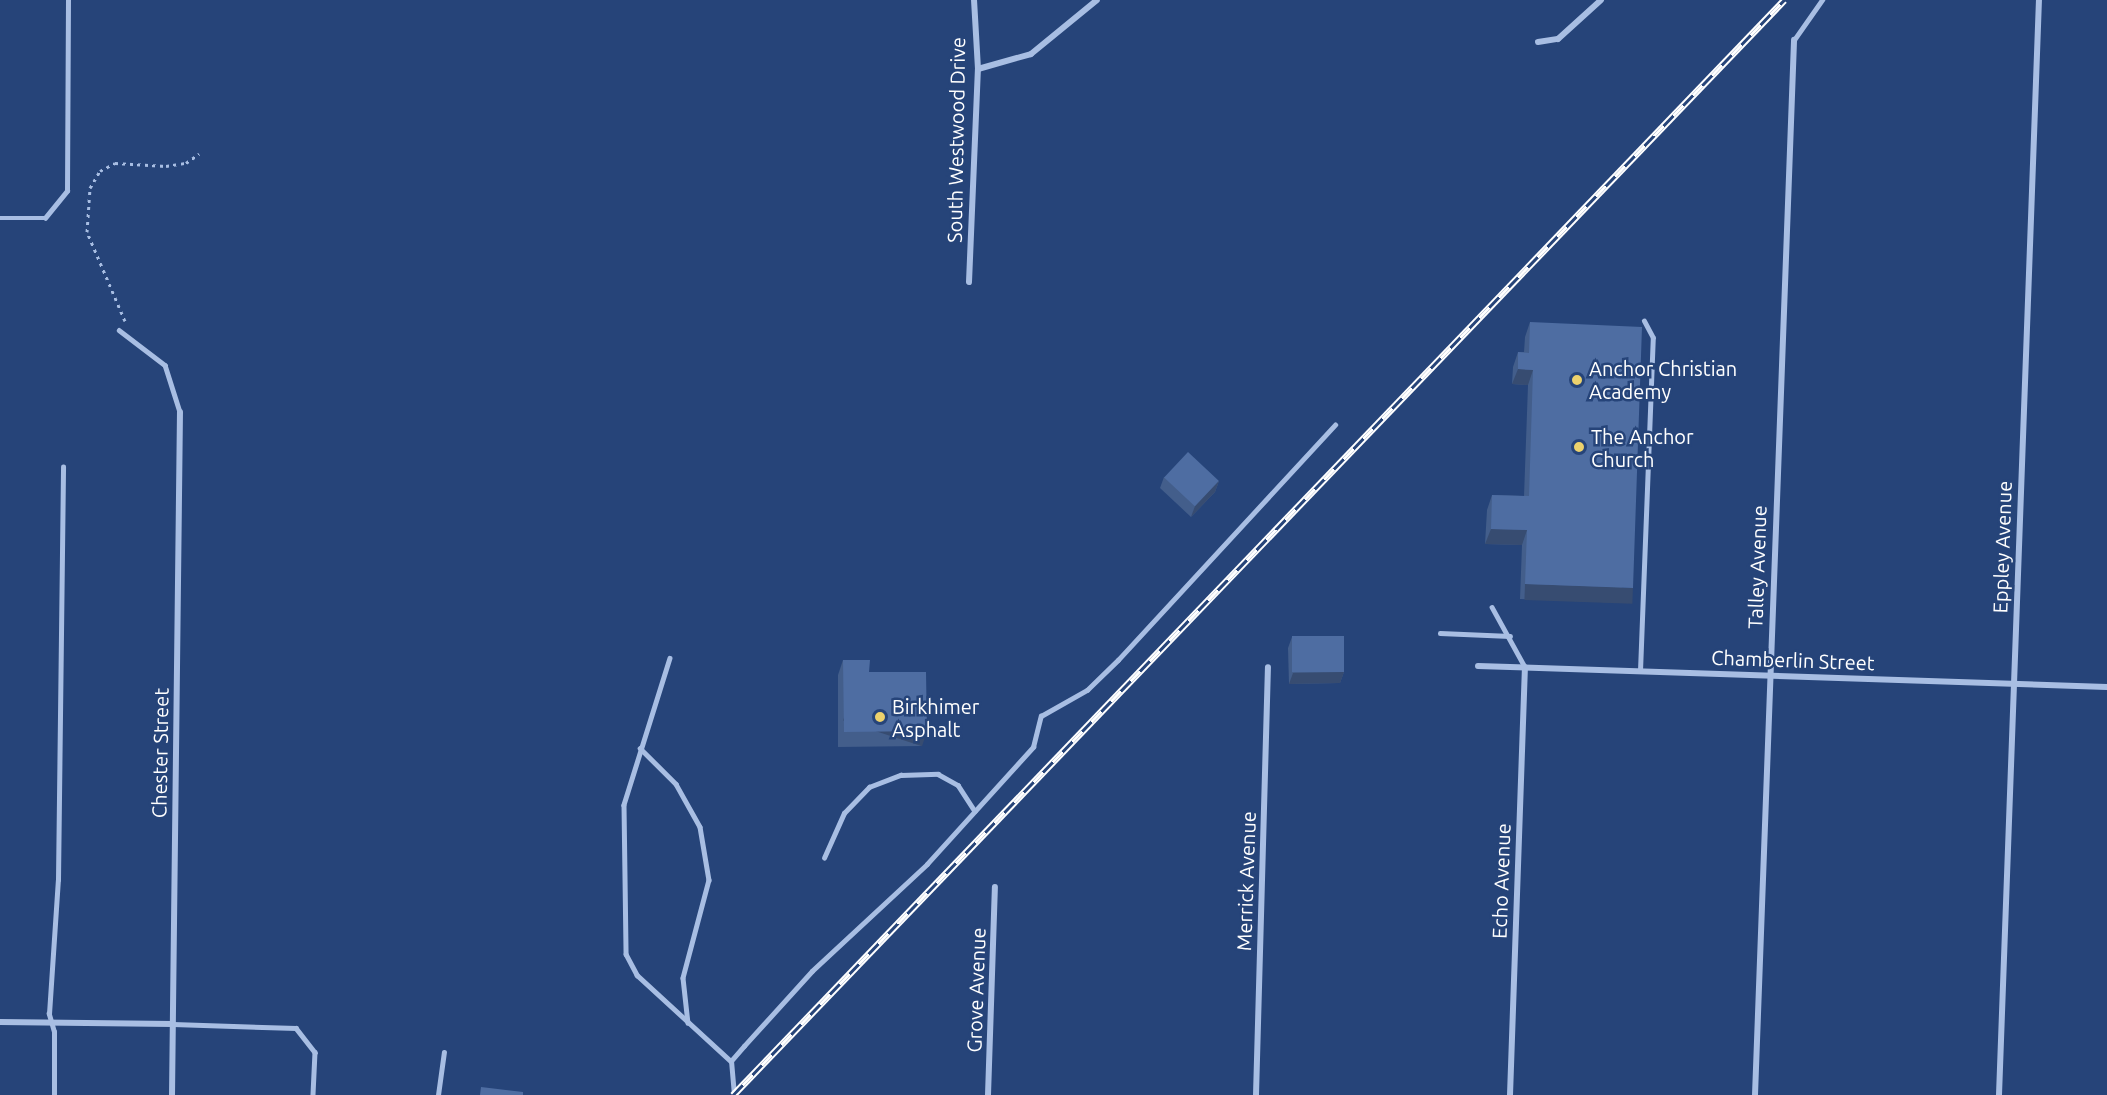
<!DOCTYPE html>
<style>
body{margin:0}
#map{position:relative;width:2107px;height:1095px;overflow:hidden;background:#264479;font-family:Ubuntu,sans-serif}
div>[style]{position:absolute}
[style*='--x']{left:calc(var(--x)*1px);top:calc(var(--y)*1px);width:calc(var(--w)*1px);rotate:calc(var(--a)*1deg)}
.path>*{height:3px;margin-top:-1.5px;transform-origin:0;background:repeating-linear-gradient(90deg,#a8bee3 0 3px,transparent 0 7.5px)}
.service>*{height:4.5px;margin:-2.25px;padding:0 2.25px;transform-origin:2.25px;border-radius:2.25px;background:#a8bee3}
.minor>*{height:6px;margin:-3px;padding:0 3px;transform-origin:3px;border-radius:3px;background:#a8bee3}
.rail>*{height:7px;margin-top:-3.5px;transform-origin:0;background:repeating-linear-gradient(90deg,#264479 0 14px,#fff 0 28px);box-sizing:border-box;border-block:2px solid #fff}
.wall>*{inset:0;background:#435e8b}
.shaded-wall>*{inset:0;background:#374c71;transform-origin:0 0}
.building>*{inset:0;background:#4e6da2;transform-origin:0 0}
.dots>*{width:16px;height:16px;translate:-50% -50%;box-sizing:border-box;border:3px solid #264479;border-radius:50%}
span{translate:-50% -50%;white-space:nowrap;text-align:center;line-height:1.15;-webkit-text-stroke:5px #264479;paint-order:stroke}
.street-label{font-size:20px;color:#fff}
.poi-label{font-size:20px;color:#fff}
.left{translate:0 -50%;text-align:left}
</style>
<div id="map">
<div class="path">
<div style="--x:125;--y:321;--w:97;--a:-113.1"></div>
<div style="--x:87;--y:232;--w:44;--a:-86.1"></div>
<div style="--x:90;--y:188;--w:20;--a:-60"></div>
<div style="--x:100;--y:171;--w:17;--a:-28"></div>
<div style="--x:115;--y:163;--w:51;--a:3.4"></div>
<div style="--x:166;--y:166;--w:20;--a:-9"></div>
<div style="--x:186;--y:163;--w:16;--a:-35"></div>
</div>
<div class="service">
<div style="--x:1794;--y:40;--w:49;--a:-55"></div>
<div style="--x:0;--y:218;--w:45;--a:0"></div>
<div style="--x:45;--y:218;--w:35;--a:-51"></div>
<div style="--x:67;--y:191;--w:191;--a:-89.7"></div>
<div style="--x:119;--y:330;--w:58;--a:37.3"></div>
<div style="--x:165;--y:365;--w:49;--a:72.3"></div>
<div style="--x:1492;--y:607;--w:68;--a:61.2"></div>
<div style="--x:1440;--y:633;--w:70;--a:2.5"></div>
<div style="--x:670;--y:658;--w:154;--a:107.4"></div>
<div style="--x:624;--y:805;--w:149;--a:89.2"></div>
<div style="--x:626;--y:954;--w:24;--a:62"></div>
<div style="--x:637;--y:975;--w:127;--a:42.5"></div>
<div style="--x:1640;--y:671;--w:333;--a:-87.8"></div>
<div style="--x:1653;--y:338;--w:19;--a:-118"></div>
<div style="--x:640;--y:748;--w:51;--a:45"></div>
<div style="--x:676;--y:784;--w:49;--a:60.8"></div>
<div style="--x:700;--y:827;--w:54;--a:80.4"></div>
<div style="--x:709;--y:880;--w:101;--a:104.9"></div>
<div style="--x:683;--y:978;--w:45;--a:83.7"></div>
<div style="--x:824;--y:858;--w:49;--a:-66"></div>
<div style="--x:844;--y:813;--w:36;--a:-46"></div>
<div style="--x:869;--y:787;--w:34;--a:-21"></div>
<div style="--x:901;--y:775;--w:37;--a:-2"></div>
<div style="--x:938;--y:774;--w:23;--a:29"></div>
<div style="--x:958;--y:785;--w:31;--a:57"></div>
<div style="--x:173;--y:1024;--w:123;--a:1.9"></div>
<div style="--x:296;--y:1028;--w:31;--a:52"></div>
<div style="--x:315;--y:1052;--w:43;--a:92.7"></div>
<div style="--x:54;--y:1095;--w:63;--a:-90"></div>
<div style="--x:54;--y:1032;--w:19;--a:-106"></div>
<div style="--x:49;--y:1014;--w:134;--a:-86.2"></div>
<div style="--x:58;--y:880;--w:413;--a:-89.3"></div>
<div style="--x:438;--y:1095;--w:43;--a:-82.1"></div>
<div style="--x:734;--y:1095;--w:34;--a:-95"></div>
<div style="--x:731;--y:1061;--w:20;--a:-49"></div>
<div style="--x:744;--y:1046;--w:101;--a:-47.8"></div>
<div style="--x:812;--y:971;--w:157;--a:-42.9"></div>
<div style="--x:927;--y:864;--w:158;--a:-47.8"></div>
<div style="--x:1033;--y:747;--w:32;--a:-76"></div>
<div style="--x:1041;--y:716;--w:53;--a:-29.5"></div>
<div style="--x:1087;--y:690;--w:43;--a:-44.1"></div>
<div style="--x:1118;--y:660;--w:320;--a:-47.3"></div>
</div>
<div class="minor">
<div style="--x:1538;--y:42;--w:20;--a:-9"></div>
<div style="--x:1558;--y:39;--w:58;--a:-42.2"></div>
<div style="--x:978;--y:69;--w:55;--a:-15.8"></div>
<div style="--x:1031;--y:54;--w:85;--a:-39.3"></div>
<div style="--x:969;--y:282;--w:213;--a:-87.6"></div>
<div style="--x:978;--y:69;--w:69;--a:-93.3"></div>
<div style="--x:1478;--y:666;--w:629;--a:1.91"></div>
<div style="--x:0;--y:1022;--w:173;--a:0.7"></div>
<div style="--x:172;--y:1095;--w:683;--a:-89.33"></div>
<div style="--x:988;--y:1095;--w:208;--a:-88.1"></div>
<div style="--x:1256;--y:1095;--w:428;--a:-88.4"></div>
<div style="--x:1510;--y:1095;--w:428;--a:-88"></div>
<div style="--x:1755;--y:1095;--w:1056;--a:-87.88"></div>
<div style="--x:1999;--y:1095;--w:1096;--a:-87.91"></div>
</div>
<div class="rail">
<div style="--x:733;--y:1095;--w:1518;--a:-46.17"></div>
</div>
<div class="wall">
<div style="clip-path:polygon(1530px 322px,1627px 603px,1520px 599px,1522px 545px,1485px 544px,1487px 510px,1492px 495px,1524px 496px,1528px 385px,1512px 384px,1513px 367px,1518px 352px,1524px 352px,1525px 337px)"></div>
<div style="clip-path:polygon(1164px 477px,1219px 481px,1215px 492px,1191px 517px,1160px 488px)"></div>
<div style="clip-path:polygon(1292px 637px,1344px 672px,1340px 683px,1289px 684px,1288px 648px)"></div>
<div style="clip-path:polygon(843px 660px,869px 672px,922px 746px,838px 747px,838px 675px)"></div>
</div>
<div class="shaded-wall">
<div style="clip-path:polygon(1518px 369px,1533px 370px,1528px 385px,1512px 384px)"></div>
<div style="clip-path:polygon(1219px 481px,1215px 492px,1191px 517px,1195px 506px)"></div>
<div style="clip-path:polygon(1491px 529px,1527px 530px,1522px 545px,1485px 544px)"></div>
<div style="left:1525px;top:584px;width:108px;height:16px;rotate:2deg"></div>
<div style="clip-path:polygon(1344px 672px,1340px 683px,1289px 684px,1293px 673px)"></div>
<div style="left:927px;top:731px;width:16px;height:83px;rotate:108deg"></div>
</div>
<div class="building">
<div style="clip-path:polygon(1530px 322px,1642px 327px,1633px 588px,1525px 584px,1527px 530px,1491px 529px,1492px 495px,1529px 496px,1533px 370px,1518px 369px,1518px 352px,1529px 353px)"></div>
<div style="left:1188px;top:452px;width:42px;height:35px;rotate:43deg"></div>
<div style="left:1344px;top:636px;width:36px;height:52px;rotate:90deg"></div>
<div style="clip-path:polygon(843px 660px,870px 660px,869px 672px,926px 672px,927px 731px,844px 732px)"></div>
<div style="clip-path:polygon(481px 1087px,523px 1092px,523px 1095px,480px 1095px)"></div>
</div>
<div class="dots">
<div style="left:1577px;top:380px;background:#ecd16d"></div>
<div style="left:1579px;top:447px;background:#ecd16d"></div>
<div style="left:880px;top:717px;background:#ecd16d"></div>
</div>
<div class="street-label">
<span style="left:956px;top:140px;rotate:-89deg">South Westwood Drive</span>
<span style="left:2002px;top:547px;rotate:-88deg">Eppley Avenue</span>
<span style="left:1757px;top:567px;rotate:-88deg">Talley Avenue</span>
<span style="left:1793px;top:660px;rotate:2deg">Chamberlin Street</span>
<span style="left:160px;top:753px;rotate:-89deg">Chester Street</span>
<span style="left:1246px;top:881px;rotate:-88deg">Merrick Avenue</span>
<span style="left:1501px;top:881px;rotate:-88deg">Echo Avenue</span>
<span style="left:976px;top:990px;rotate:-88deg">Grove Avenue</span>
</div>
<div class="poi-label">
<span class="left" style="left:1589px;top:380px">Anchor Christian<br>Academy</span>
<span class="left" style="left:1591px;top:448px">The Anchor<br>Church</span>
<span class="left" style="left:892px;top:718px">Birkhimer<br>Asphalt</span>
</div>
</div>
